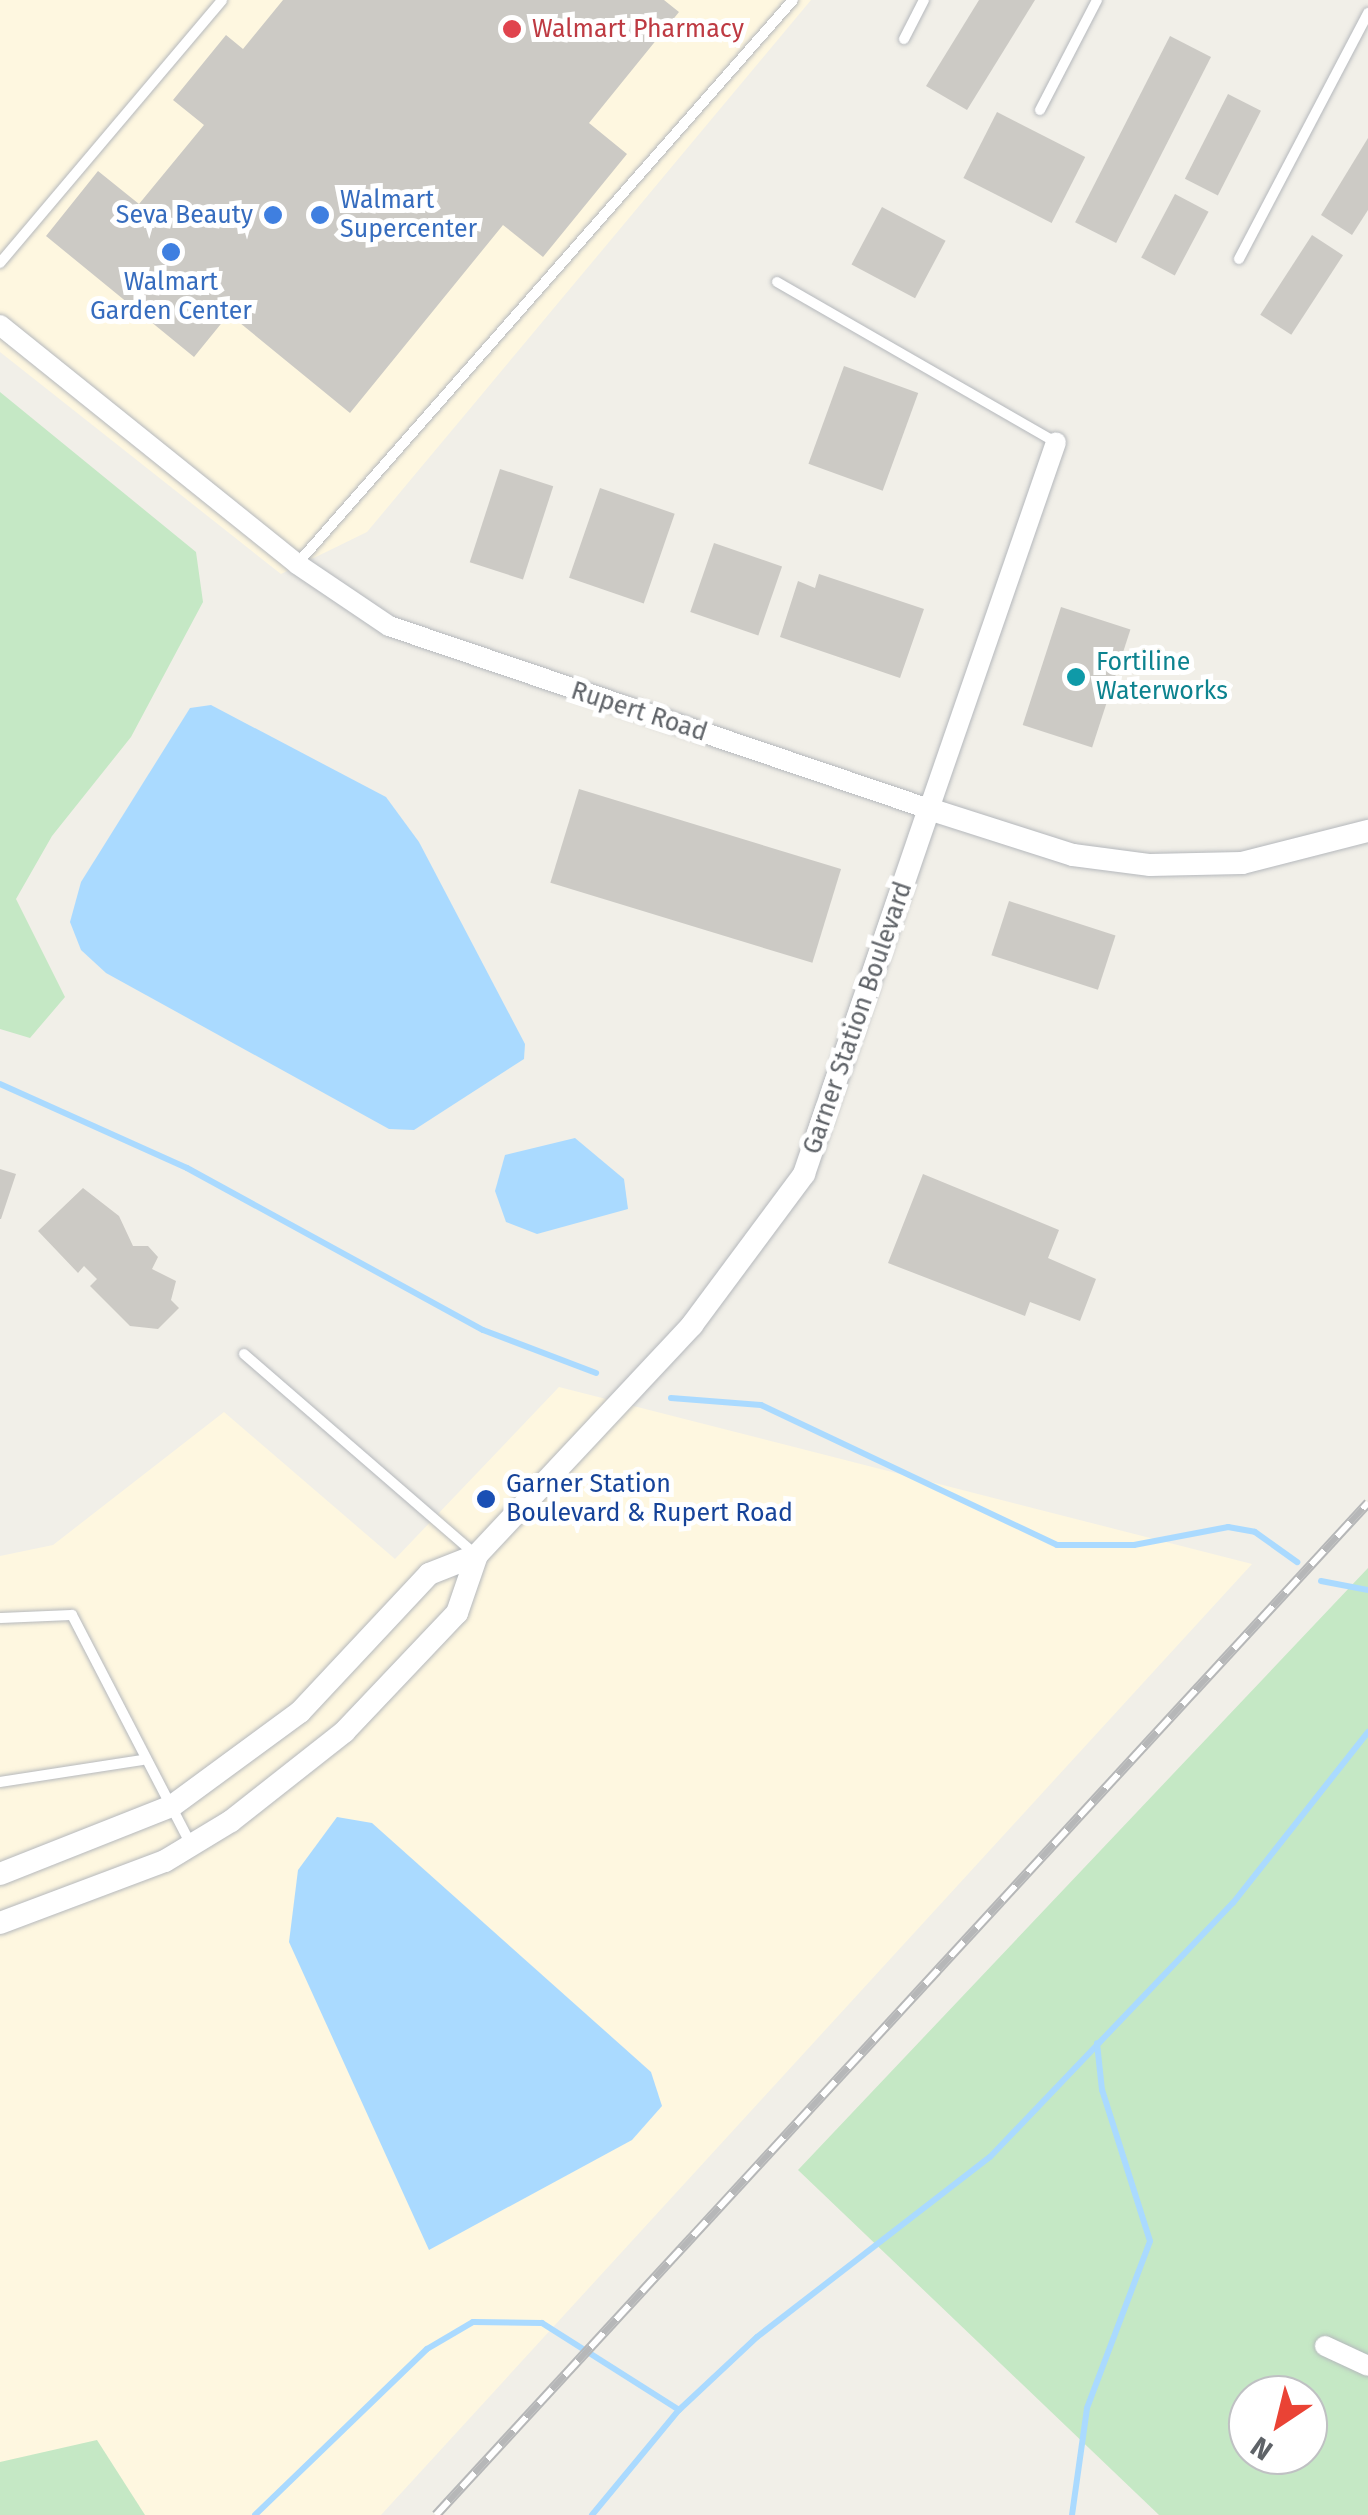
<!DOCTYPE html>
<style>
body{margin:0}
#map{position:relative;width:1368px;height:2515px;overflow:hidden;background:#f1efe8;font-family:"Fira Sans",sans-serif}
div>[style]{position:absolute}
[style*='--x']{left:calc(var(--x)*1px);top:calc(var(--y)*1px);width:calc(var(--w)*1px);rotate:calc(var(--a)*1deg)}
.commercial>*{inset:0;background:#fef7e0}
.green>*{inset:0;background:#c5e8c5}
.water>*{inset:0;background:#aadaff}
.stream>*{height:6px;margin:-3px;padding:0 3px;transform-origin:3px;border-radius:3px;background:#aadaff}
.building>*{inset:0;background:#cccac5;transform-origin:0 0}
.roads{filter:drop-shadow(0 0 2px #b5b8bc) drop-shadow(0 0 2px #b5b8bc)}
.service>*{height:10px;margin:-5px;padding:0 5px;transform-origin:5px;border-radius:5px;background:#fff}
.minor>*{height:20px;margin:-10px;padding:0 10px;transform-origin:10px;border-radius:10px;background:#fff}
.tertiary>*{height:22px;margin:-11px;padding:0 11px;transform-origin:11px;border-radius:11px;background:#fff}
.rail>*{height:10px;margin-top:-5px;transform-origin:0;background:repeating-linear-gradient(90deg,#fff 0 19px,#b6b7b8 0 38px);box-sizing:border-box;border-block:2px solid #b6b7b8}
.dots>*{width:28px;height:28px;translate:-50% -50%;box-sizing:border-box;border:5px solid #fff;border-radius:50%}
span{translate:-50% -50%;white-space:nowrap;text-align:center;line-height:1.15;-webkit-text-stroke:10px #fff;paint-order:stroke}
.health-label{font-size:25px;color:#be3a42}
.left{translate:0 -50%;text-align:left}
.shop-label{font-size:25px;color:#366cbe}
.right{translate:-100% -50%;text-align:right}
.culture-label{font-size:25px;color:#0d838f}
.street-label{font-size:25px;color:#5f6368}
.transit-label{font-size:25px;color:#164399}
.north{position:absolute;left:1228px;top:2375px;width:100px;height:100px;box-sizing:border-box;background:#fff;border:2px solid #bfc1c3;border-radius:50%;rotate:215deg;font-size:28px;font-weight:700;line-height:40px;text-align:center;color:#5f6368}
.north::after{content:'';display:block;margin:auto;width:35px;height:45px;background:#ea4335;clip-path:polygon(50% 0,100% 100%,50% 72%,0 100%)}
</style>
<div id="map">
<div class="commercial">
<div style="clip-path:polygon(0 0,811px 0,367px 532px,281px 574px,0 352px)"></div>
<div style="clip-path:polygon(559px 1387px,1252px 1564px,381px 2515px,0 2515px,0 1556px,53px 1545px,224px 1412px,395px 1559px)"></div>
</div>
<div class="green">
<div style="clip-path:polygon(0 392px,196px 552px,203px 602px,131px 737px,52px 836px,16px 899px,65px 997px,30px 1038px,0 1029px)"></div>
<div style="clip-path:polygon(evenodd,1368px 1568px,1368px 2515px,1159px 2515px,798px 2170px,1368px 1568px,1248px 2395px,1308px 2395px,1308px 2455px,1248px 2455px,1248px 2395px)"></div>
<div style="clip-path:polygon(97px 2440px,145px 2515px,0 2515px,0 2462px)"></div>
</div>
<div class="water">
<div style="clip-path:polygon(211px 705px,386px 797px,419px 842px,525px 1044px,524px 1059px,414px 1130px,389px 1129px,106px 973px,81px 950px,70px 922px,81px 882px,190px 708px)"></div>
<div style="clip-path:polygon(575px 1138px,624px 1179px,628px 1209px,537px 1234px,506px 1222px,495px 1191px,505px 1155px)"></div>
<div style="clip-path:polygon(337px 1817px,372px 1823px,651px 2072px,662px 2106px,632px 2140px,429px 2250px,289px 1942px,298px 1870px)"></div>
</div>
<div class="stream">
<div style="--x:0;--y:1084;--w:205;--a:24.2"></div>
<div style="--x:187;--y:1168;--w:337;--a:28.7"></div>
<div style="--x:483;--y:1330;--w:121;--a:20.8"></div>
<div style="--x:671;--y:1398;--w:90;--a:4.4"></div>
<div style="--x:761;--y:1405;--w:327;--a:25.3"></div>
<div style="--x:1057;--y:1545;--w:77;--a:0"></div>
<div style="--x:1134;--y:1545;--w:96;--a:-10.8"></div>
<div style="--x:1228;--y:1527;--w:27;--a:10"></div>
<div style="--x:1255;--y:1532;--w:52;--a:35.5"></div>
<div style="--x:1321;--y:1581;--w:48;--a:10.8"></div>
<div style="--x:255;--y:2515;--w:239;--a:-44"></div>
<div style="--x:427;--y:2349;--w:53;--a:-30.4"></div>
<div style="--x:473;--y:2322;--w:69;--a:0.8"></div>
<div style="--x:542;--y:2323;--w:162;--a:32.4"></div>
<div style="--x:592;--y:2515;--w:136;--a:-50.4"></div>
<div style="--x:679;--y:2410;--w:107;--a:-43.1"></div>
<div style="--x:757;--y:2337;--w:294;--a:-37.7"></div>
<div style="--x:990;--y:2157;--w:352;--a:-46.3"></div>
<div style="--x:1233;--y:1903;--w:218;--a:-51.7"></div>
<div style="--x:1072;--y:2515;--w:108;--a:-82"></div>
<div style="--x:1087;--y:2408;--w:178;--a:-69.3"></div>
<div style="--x:1150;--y:2241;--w:158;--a:-107.6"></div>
<div style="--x:1102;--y:2090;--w:47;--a:-96.1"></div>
</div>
<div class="building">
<div style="clip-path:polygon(283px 0,664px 0,679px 12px,589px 123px,627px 154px,543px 257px,503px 225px,350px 413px,229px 314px,194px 357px,46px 236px,98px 171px,139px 204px,204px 125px,173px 100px,226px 35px,243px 49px)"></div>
<div style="clip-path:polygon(979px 0,1035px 0,967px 110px,926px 86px)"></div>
<div style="left:1170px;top:36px;width:46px;height:209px;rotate:27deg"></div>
<div style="left:1228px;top:94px;width:37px;height:95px;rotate:27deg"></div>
<div style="left:997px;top:112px;width:99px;height:74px;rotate:27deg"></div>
<div style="clip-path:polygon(1368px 138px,1368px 210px,1352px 235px,1321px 215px)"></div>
<div style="left:1175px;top:194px;width:38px;height:72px;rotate:28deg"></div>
<div style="left:882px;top:207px;width:72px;height:65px;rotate:28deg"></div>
<div style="left:1312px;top:235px;width:37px;height:95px;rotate:33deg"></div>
<div style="left:844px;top:366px;width:79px;height:104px;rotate:20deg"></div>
<div style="left:500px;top:469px;width:56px;height:98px;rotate:18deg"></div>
<div style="left:600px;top:488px;width:79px;height:95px;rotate:19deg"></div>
<div style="left:714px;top:543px;width:72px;height:73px;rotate:19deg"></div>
<div style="clip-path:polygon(819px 574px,924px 609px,900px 678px,780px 637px,798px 581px,815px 588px)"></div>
<div style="left:1061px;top:607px;width:73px;height:124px;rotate:18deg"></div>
<div style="left:579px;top:789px;width:274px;height:98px;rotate:17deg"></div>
<div style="left:1009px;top:901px;width:112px;height:57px;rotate:18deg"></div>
<div style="clip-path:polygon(0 1169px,16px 1174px,1px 1219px,0 1219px)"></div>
<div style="clip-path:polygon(923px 1174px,1059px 1230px,1048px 1258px,1096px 1279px,1080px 1321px,1030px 1302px,1025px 1316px,888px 1263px)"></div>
<div style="clip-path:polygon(83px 1188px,119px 1216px,133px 1246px,148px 1246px,158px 1257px,152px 1269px,176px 1281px,171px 1300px,179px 1308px,158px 1329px,130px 1326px,90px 1286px,97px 1279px,84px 1266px,78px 1273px,38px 1231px)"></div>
</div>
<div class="roads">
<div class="service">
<div style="--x:904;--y:39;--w:44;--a:-62.9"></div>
<div style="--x:1040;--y:110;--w:124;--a:-62.6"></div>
<div style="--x:1239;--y:259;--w:278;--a:-62.3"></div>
<div style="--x:0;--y:263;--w:344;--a:-49.8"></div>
<div style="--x:777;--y:282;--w:321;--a:29.9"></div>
<div style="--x:297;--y:564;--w:751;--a:-48.67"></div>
<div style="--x:244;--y:1354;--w:307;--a:40.9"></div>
<div style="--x:0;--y:1618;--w:72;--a:-2.4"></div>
<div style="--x:72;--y:1615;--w:259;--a:62.6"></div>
<div style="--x:0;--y:1782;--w:144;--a:-8.8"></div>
</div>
<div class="minor">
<div style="--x:0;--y:325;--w:381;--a:38.8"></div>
<div style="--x:297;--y:564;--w:111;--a:34"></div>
<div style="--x:389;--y:626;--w:570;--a:18.72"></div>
<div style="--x:929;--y:809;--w:388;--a:-70.9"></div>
<div style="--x:1325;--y:2346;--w:47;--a:24.9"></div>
</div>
<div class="tertiary">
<div style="--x:0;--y:1874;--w:185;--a:-21.6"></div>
<div style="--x:172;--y:1806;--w:159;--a:-36.3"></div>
<div style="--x:300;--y:1712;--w:189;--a:-46.9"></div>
<div style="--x:429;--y:1574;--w:52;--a:-21.6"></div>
<div style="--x:0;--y:1923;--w:176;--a:-20.6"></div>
<div style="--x:165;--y:1861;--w:77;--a:-31.2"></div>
<div style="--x:231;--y:1821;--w:144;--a:-38.2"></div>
<div style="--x:344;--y:1732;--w:164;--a:-46.5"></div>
<div style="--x:457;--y:1613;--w:61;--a:-71"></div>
<div style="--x:477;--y:1555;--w:315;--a:-46.9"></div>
<div style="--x:692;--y:1325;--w:188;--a:-53.4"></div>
<div style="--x:804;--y:1174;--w:386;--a:-71.1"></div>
<div style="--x:929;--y:809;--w:151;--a:17.7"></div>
<div style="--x:1073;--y:855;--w:78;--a:7.4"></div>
<div style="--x:1150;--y:865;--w:92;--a:-1.2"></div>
<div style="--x:1242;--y:863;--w:130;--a:-14.3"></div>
</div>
</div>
<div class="rail">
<div style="--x:436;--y:2515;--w:1376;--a:-47.36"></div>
</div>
<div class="dots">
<div style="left:512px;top:29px;background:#e0444e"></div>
<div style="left:273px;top:215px;background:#3f7fe0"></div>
<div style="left:320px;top:215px;background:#3f7fe0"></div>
<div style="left:171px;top:252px;background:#3f7fe0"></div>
<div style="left:1076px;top:677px;background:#0f9aa8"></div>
<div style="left:486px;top:1499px;background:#1a4fb4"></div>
</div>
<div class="health-label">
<span class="left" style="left:532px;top:29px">Walmart Pharmacy</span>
</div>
<div class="shop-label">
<span class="left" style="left:340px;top:215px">Walmart<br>Supercenter</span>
<span class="right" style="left:253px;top:215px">Seva Beauty</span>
<span style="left:171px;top:297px">Walmart<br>Garden Center</span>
</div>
<div class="culture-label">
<span class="left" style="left:1096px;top:677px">Fortiline<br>Waterworks</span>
</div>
<div class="street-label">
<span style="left:639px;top:712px;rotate:18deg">Rupert Road</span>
<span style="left:858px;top:1018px;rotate:-71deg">Garner Station Boulevard</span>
</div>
<div class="transit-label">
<span class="left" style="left:506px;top:1499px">Garner Station<br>Boulevard &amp; Rupert Road</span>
</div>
<div class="north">N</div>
</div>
